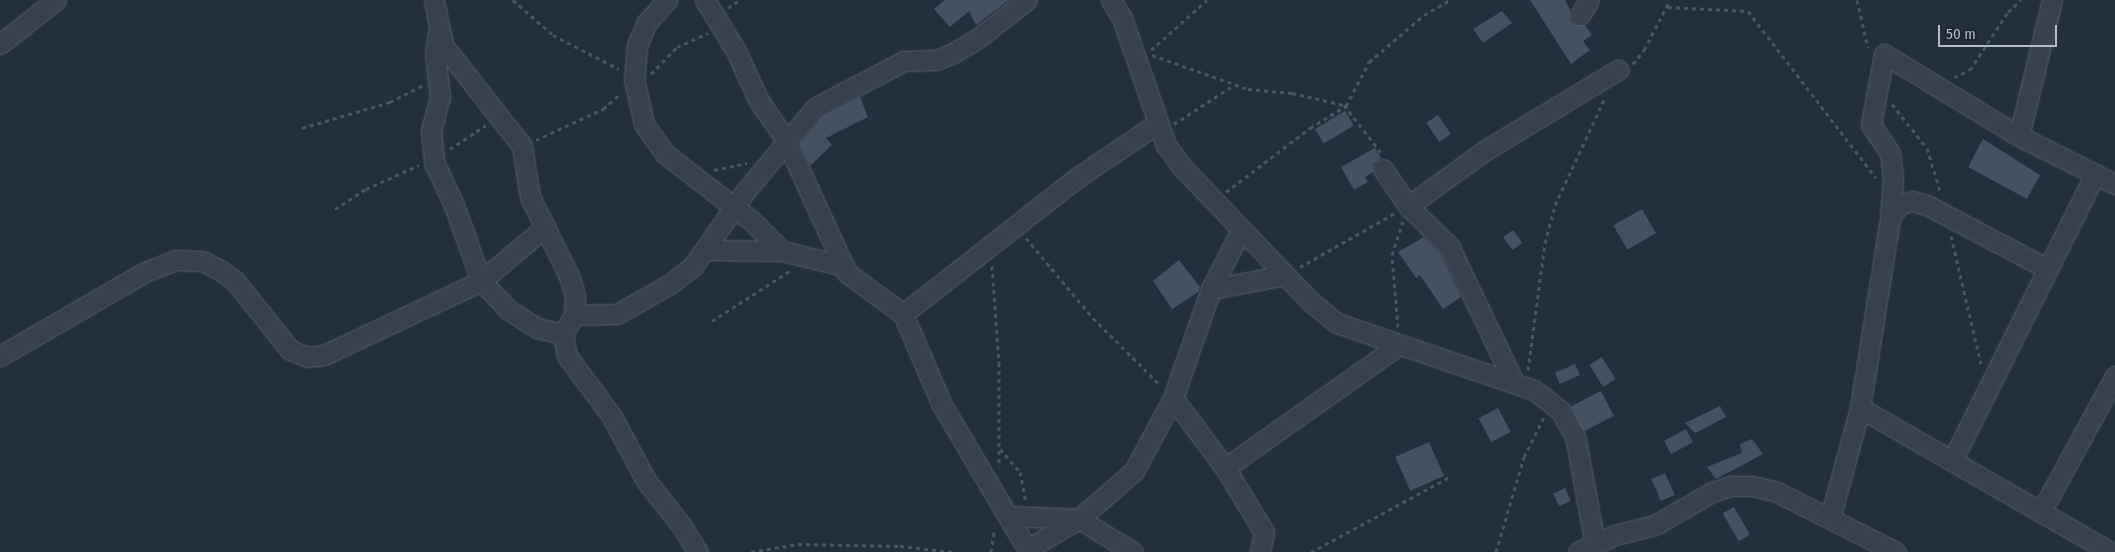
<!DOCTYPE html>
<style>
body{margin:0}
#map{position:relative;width:2115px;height:552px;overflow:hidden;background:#242f3e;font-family:"Fira Sans Condensed",sans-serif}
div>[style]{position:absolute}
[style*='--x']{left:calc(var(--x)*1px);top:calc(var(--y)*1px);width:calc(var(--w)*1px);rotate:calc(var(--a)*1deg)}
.building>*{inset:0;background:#455162;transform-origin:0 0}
.path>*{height:3px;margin-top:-1.5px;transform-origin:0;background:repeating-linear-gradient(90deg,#44595c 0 4px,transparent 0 8px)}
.roads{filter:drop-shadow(0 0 1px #565f6c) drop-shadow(0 0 1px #565f6c)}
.minor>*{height:19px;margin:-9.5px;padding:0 9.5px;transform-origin:9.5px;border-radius:9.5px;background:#38414e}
span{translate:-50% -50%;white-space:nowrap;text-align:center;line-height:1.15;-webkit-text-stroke:4.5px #1d2633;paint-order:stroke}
.scale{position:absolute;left:1938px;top:25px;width:119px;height:22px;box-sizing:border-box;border:2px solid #b4bcc9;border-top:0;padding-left:6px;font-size:15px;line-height:18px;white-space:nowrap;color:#b4bcc9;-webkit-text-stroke:4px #1d2633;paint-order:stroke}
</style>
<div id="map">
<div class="building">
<div style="clip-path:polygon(945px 0,1009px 0,976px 25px,969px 11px,950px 27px,934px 9px)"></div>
<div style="clip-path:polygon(1530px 0,1565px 0,1570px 10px,1570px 21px,1575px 25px,1585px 25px,1592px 35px,1583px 41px,1590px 50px,1571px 64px)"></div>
<div style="clip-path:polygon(1502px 11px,1512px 23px,1483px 43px,1473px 29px)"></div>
<div style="clip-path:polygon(860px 97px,868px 117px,826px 138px,832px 145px,810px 166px,800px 144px,823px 116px)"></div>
<div style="left:1345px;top:111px;width:17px;height:35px;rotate:59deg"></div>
<div style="left:1438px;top:115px;width:23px;height:14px;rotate:56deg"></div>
<div style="clip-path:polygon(1983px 139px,2040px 175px,2027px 199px,1968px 167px)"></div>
<div style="clip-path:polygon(1375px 148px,1381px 158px,1373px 164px,1373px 172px,1365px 177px,1368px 182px,1354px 190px,1341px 167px)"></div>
<div style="left:1642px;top:209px;width:28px;height:33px;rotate:60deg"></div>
<div style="left:1513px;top:230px;width:16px;height:12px;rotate:55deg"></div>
<div style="clip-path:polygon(1424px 237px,1440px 253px,1461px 297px,1443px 309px,1420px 275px,1416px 278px,1398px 252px)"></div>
<div style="clip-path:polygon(1179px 260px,1200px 287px,1198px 292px,1172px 309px,1153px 281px)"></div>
<div style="left:1602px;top:357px;width:26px;height:15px;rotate:58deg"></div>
<div style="left:1575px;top:364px;width:12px;height:22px;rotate:66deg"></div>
<div style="left:1601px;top:391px;width:28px;height:34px;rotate:63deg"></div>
<div style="clip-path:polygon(1720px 406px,1726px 417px,1695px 433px,1685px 423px)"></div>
<div style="left:1498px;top:408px;width:27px;height:22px;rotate:62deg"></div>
<div style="left:1686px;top:429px;width:15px;height:25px;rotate:62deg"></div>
<div style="clip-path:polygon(1752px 439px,1763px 454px,1716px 479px,1707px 467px,1742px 453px,1740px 444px)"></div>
<div style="left:1429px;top:442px;width:37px;height:37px;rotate:66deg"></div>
<div style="left:1665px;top:473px;width:24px;height:15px;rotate:66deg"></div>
<div style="left:1565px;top:488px;width:14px;height:13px;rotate:65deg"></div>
<div style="left:1734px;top:507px;width:32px;height:13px;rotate:60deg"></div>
</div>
<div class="path">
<div style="--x:513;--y:0;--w:53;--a:41.2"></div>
<div style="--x:553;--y:35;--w:74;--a:27.3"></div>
<div style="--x:1857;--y:0;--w:49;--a:77.1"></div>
<div style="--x:1668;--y:7;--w:80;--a:2.9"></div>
<div style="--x:1748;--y:11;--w:210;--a:52.5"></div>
<div style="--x:728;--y:8;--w:14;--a:-34"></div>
<div style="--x:1151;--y:50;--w:75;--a:-41.8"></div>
<div style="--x:1152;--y:55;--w:102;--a:19.5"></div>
<div style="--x:1248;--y:89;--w:44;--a:5.2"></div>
<div style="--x:1292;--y:93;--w:53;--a:13"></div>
<div style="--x:1344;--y:105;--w:62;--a:52.2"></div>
<div style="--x:1633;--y:64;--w:18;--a:-52"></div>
<div style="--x:1644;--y:50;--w:56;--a:-62.5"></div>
<div style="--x:651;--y:74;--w:37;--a:-46"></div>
<div style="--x:677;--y:47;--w:34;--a:-24"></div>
<div style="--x:1954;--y:77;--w:17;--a:-24"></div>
<div style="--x:1970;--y:70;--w:69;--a:-56.8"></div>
<div style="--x:2008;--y:12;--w:18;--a:-43"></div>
<div style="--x:1892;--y:104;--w:56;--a:51.5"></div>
<div style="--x:1927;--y:148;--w:48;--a:73.1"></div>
<div style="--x:1174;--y:124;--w:72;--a:-33"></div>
<div style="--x:302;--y:128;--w:92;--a:-16.5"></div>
<div style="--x:390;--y:102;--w:37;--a:-27"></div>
<div style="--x:536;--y:140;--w:74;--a:-24.8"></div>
<div style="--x:603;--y:109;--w:23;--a:-41"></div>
<div style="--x:450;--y:149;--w:43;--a:-33.7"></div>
<div style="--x:714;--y:170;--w:34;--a:-12"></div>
<div style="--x:1226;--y:192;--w:106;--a:-37.3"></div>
<div style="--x:1310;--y:128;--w:42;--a:-31.4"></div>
<div style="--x:1346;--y:106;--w:50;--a:-62.4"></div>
<div style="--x:1369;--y:62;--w:72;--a:-40.5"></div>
<div style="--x:1424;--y:15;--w:30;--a:-30"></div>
<div style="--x:335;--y:209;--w:37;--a:-33"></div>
<div style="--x:366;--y:189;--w:58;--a:-24.4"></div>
<div style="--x:1951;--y:236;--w:131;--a:76.8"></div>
<div style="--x:1026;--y:238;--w:104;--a:50.1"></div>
<div style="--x:1093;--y:318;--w:95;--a:45"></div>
<div style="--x:992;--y:266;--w:97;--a:85.9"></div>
<div style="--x:999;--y:363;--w:104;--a:90"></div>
<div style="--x:1300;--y:267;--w:109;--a:-29.6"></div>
<div style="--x:712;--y:321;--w:94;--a:-32.8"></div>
<div style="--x:1398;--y:327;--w:72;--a:-94.8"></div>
<div style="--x:1392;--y:255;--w:35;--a:-72"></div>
<div style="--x:1528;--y:370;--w:128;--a:-82.4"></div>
<div style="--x:1545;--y:243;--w:39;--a:-75"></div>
<div style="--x:1555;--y:205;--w:118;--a:-65"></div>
<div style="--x:1000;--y:449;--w:30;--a:49"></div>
<div style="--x:1020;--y:472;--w:31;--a:79"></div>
<div style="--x:751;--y:552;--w:48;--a:-9.7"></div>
<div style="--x:798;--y:544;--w:102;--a:1.1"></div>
<div style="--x:900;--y:546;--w:53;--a:6.5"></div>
<div style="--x:991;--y:552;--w:24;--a:-81"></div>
<div style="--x:1311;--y:552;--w:156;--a:-28.4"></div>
<div style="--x:1496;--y:552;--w:99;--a:-73.6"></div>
<div style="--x:1524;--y:457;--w:45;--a:-63.4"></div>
</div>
<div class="roads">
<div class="minor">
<div style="--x:434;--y:0;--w:46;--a:78.7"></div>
<div style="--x:443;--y:45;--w:128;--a:52"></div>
<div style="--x:522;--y:146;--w:52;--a:81.1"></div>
<div style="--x:530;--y:197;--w:88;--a:63.7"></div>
<div style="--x:569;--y:276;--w:20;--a:72"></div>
<div style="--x:575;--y:295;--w:20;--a:93"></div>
<div style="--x:574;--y:315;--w:22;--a:120"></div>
<div style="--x:563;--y:334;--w:22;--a:80"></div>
<div style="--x:567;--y:356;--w:74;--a:53.3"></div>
<div style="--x:611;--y:415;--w:76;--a:61.8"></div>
<div style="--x:647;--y:482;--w:55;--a:51.7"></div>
<div style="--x:681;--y:525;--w:32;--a:58"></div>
<div style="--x:667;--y:0;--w:30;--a:132"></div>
<div style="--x:647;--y:22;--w:26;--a:113"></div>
<div style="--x:637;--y:46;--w:33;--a:95"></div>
<div style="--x:634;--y:79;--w:46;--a:77.5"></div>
<div style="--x:644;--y:124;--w:35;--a:55"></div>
<div style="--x:664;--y:153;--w:111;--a:37.7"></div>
<div style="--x:752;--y:221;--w:42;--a:45"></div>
<div style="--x:782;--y:251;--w:64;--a:13.6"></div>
<div style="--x:705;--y:0;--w:60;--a:58.7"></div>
<div style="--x:736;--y:51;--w:55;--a:65.3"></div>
<div style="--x:759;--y:101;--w:47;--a:55.3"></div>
<div style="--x:786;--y:140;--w:146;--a:65.4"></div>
<div style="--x:847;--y:273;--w:69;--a:36.2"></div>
<div style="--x:903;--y:314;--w:99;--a:66.8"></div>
<div style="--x:942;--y:405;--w:171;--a:59.4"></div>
<div style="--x:1111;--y:0;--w:21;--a:59"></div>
<div style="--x:1122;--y:18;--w:134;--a:70.9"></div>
<div style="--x:1166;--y:145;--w:27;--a:54"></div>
<div style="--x:1182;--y:167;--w:187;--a:46.3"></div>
<div style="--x:1311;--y:302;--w:33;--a:39"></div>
<div style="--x:1337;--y:323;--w:208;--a:18.8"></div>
<div style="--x:1534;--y:390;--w:33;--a:38"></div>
<div style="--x:1560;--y:410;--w:30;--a:60"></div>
<div style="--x:1575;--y:436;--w:110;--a:79.5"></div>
<div style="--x:1580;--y:15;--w:17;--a:-59"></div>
<div style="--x:438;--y:33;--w:21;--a:98"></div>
<div style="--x:435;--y:54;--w:43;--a:83.4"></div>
<div style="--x:440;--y:97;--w:35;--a:105"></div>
<div style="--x:431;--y:131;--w:31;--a:84"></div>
<div style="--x:434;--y:162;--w:47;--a:65.1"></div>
<div style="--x:454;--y:205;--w:81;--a:70.4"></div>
<div style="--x:481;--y:281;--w:42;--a:46"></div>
<div style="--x:510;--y:311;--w:32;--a:32"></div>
<div style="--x:537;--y:328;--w:27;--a:13"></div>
<div style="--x:0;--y:44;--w:71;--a:-38.2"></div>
<div style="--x:2019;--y:136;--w:140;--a:-76.4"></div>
<div style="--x:1383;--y:169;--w:45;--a:56"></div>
<div style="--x:1408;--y:206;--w:57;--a:44.3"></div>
<div style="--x:1449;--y:246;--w:151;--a:64.5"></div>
<div style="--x:1408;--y:206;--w:94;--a:-35.9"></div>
<div style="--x:1484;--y:151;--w:157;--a:-31.2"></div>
<div style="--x:1890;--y:218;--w:40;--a:-85.7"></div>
<div style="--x:1893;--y:178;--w:25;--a:-97"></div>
<div style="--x:1890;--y:153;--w:34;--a:-124"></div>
<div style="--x:1871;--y:125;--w:72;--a:-79.6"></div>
<div style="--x:1884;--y:54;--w:158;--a:31.3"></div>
<div style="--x:2019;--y:136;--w:107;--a:26.6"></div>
<div style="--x:1241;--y:230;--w:66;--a:117"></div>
<div style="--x:1211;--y:289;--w:75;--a:-10.7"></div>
<div style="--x:707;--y:250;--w:75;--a:0.8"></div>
<div style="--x:903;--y:314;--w:222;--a:-38.1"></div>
<div style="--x:1078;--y:177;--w:97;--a:-34"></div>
<div style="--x:574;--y:315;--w:43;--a:-1.3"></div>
<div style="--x:617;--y:314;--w:61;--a:-29.5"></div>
<div style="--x:670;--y:284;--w:29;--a:-38"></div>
<div style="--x:693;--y:266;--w:94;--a:-55"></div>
<div style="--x:747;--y:189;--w:107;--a:-49.9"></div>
<div style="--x:816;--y:107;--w:99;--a:-27.6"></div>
<div style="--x:904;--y:61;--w:32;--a:-2"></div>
<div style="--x:936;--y:60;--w:18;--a:-22"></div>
<div style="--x:953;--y:53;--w:28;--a:-30"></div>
<div style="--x:977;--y:39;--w:63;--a:-38"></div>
<div style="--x:0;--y:356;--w:168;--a:-30.1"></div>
<div style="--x:145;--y:272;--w:33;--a:-21"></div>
<div style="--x:176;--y:260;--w:26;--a:2"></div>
<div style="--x:202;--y:261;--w:20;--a:27"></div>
<div style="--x:220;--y:270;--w:19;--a:36"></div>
<div style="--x:235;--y:281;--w:88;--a:51.4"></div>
<div style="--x:290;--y:350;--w:19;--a:21"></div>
<div style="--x:308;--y:357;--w:16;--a:-7"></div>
<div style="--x:324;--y:355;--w:174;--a:-25.2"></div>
<div style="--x:481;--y:281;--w:84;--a:-40.2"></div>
<div style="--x:1173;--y:398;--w:87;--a:53.4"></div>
<div style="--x:1225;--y:468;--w:213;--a:-35.3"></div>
<div style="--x:1860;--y:408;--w:289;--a:29.9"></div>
<div style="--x:1952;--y:461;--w:321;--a:-63.5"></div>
<div style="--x:1225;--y:468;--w:75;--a:58.6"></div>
<div style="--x:1264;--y:532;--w:20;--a:101"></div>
<div style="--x:2041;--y:512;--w:155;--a:-61.4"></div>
<div style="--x:1009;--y:516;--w:70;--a:2.5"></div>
<div style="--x:1079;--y:519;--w:63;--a:31.4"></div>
<div style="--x:1830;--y:518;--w:114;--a:-74.7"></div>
<div style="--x:1860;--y:408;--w:192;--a:-81"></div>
<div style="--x:1890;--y:218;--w:17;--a:-54"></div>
<div style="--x:1900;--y:204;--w:12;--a:-14"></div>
<div style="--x:1912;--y:201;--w:16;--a:15"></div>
<div style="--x:1927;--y:205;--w:137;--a:27.9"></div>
<div style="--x:1027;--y:549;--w:60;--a:-30"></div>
<div style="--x:1079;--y:519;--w:73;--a:-41.1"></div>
<div style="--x:1134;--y:471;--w:83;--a:-61.9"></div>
<div style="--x:1173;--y:398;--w:115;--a:-70.8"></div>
<div style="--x:1578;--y:552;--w:41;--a:-24.7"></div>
<div style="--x:1615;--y:535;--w:41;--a:-14"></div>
<div style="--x:1655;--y:525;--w:66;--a:-30.1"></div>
<div style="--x:1712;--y:492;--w:20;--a:-18"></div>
<div style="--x:1731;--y:486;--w:21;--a:0"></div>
<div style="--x:1752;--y:486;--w:26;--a:13"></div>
<div style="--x:1777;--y:492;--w:133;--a:26.8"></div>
</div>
</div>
<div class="scale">50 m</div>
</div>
